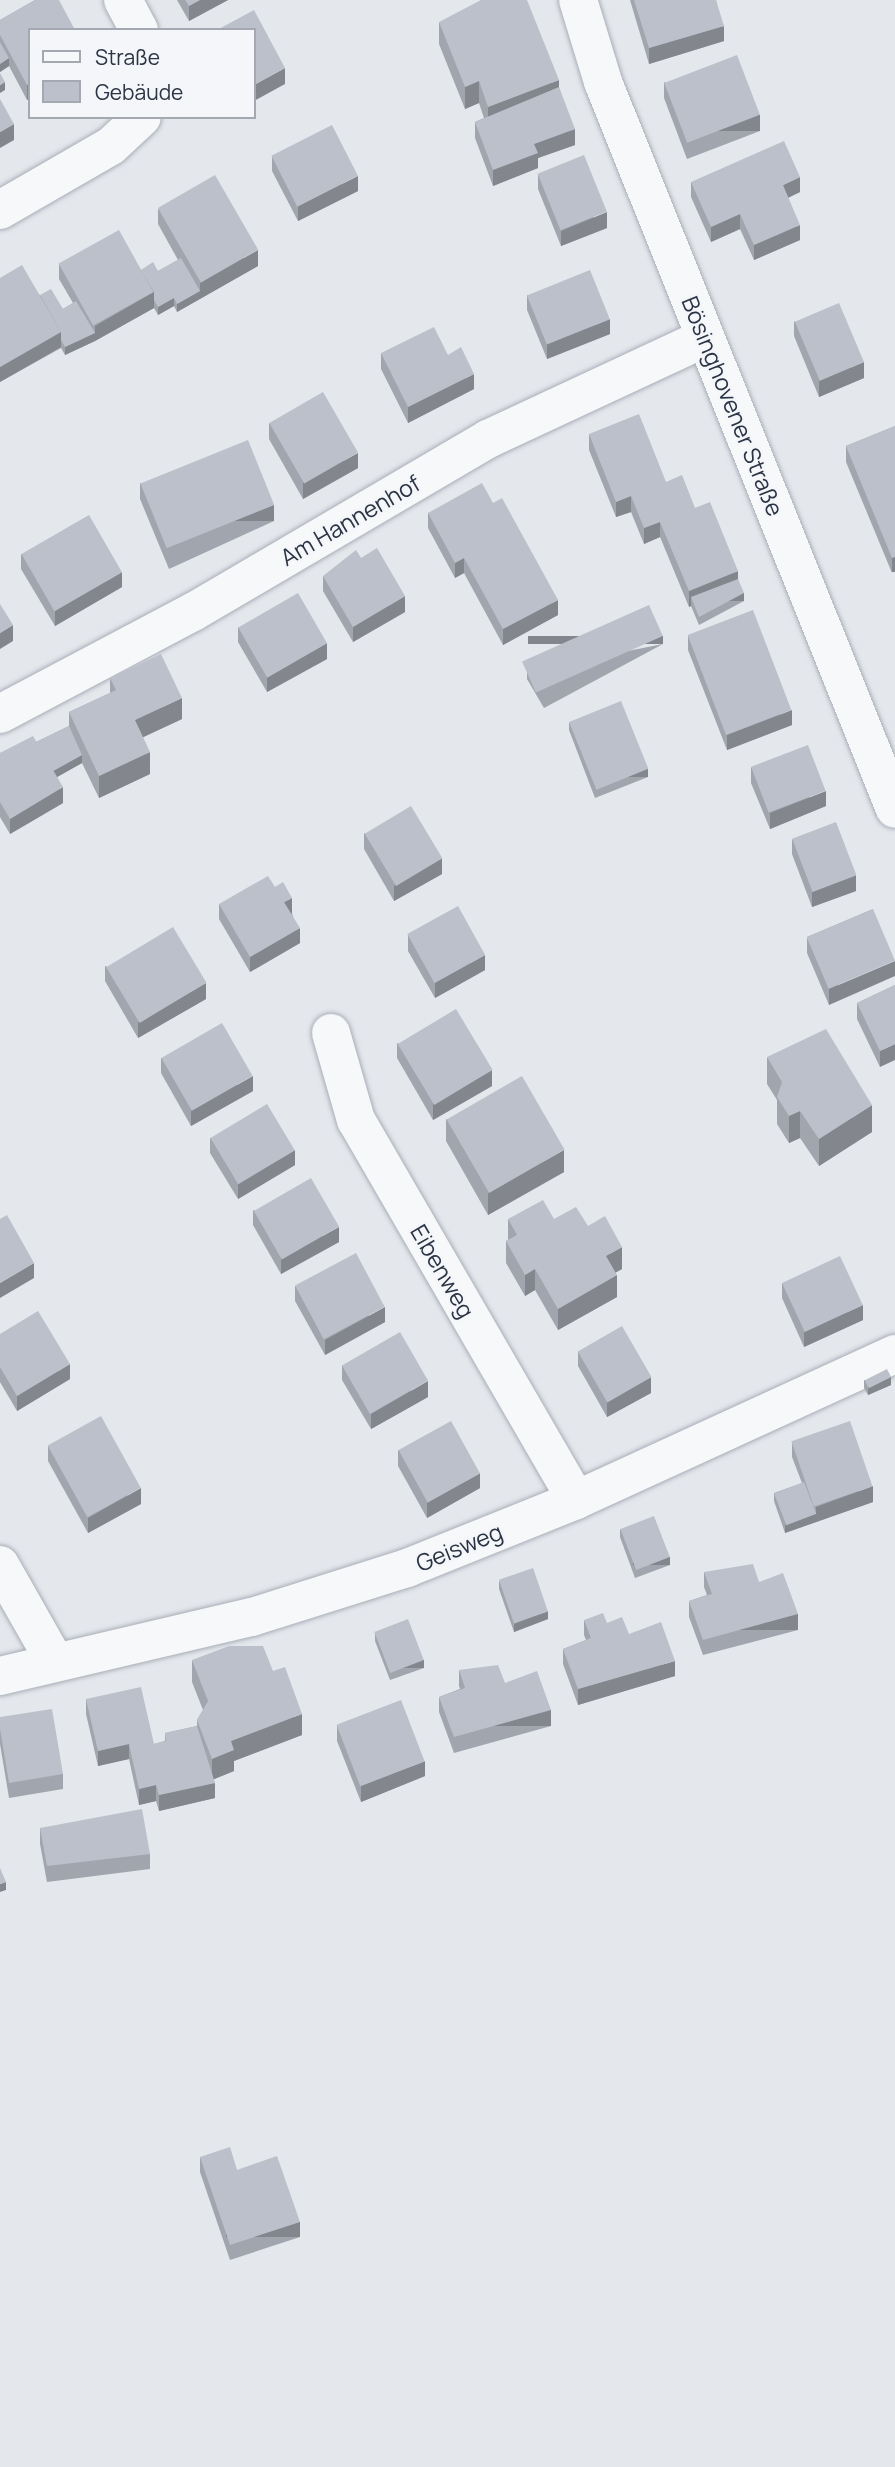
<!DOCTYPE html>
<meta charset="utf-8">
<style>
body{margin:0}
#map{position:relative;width:895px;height:2467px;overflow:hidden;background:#e4e7ec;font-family:Manrope,sans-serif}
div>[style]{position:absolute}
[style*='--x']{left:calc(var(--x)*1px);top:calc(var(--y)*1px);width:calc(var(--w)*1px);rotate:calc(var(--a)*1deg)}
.roads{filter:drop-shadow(0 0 2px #a9aeb7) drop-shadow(0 0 2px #a9aeb7)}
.minor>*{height:38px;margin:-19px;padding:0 19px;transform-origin:19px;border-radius:19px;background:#f7f8fa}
.wall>*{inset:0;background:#a1a5ae}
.shaded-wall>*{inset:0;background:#83868d;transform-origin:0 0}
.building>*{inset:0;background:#bbc0ca;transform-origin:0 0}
span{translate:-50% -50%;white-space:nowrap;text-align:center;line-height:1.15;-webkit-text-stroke:5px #f4f6f9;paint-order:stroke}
.street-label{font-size:23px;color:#2b3445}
.legend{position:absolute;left:28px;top:28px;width:228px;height:91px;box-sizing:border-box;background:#f4f6f9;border:2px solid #a4a8b1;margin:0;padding:9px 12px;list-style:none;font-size:21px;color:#2b3445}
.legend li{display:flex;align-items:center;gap:14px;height:35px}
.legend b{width:35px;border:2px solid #a4a8b1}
</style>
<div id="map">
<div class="roads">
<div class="minor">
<div style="--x:123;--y:0;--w:34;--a:62"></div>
<div style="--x:578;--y:0;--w:86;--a:73"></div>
<div style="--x:603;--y:82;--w:783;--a:68.12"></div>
<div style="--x:0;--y:210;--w:128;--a:-30"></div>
<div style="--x:111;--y:146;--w:42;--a:-43.1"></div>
<div style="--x:0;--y:714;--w:218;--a:-27.9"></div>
<div style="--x:193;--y:612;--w:342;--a:-30.4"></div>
<div style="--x:488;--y:439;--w:239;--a:-25"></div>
<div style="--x:331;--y:1033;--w:91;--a:74"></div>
<div style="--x:356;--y:1120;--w:439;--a:59.9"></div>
<div style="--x:0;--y:1565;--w:112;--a:60.4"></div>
<div style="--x:0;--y:1676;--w:259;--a:-13.2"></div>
<div style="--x:252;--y:1617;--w:163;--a:-17.5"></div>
<div style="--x:407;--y:1568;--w:182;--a:-21.9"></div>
<div style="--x:576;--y:1500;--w:351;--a:-24.6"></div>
</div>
</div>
<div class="wall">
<div style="clip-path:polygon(35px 0,27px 100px,9px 66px,0 72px,0 20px)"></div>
<div style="clip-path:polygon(177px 0,228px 0,189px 21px)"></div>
<div style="clip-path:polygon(630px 0,716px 0,724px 41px,649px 64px)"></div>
<div style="clip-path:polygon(439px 22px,559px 87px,575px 145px,538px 158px,538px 168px,493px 186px,475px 138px,475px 122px,484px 118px,479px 103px,465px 109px,439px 44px)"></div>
<div style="clip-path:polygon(664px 82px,760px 131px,687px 159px,664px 98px)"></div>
<div style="clip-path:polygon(272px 156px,358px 191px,298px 221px,272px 171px)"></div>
<div style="clip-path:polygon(538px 174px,607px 228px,561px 246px,538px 189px)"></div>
<div style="clip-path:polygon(691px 182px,800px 192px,788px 198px,800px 240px,754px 260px,740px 229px,711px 242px,691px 197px)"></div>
<div style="clip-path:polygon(158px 209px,258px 266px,177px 312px,174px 306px,158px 315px,154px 308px,95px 341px,65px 355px,61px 348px,0 382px,0 278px,40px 295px,63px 309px,73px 303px,59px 279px,59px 264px,158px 271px,178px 260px,158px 224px)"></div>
<div style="clip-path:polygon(527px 295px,610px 334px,547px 359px,527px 310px)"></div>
<div style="clip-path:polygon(794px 321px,864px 378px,819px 397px,794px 336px)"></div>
<div style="clip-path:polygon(381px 353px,448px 355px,474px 389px,408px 423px,381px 369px)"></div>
<div style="clip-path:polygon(269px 423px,358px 468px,303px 499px,269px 439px)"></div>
<div style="clip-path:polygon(895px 426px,892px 573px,846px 462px,846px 446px)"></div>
<div style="clip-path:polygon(589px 434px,666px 482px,695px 508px,738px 579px,744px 601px,699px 625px,691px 606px,689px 607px,660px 537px,644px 544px,631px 512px,616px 517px,589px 450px)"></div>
<div style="clip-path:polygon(140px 483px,274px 521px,169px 569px,140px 499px)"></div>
<div style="clip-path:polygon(493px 503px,558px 615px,503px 645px,464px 573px,455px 578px,428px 528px,428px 513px)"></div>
<div style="clip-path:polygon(21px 554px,122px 587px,55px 626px,21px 569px)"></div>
<div style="clip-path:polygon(323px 576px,405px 612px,353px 642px,323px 591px)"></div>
<div style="clip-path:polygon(238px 627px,327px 659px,267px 692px,238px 642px)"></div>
<div style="clip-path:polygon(688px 635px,792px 725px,727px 750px,688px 650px)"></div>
<div style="clip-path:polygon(663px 644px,544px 708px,527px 679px,527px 671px)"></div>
<div style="clip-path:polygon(110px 678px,182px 719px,143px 737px,150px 774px,99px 798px,82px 763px,57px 777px,63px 803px,10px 834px,0 817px,0 753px,36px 742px,69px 726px,69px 712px,110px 693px)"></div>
<div style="clip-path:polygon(569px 722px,648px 777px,595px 798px,569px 730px)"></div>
<div style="clip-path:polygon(751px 767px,826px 806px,770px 829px,751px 783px)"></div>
<div style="clip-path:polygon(364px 833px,442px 874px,394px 901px,364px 849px)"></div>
<div style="clip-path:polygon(792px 839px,856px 891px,812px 907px,792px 854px)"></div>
<div style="clip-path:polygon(219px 904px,292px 913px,300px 943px,250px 972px,219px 919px)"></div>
<div style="clip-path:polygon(873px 909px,829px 1005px,807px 953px,807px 937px)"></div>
<div style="clip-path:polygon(408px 935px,485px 970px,435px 998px,408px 951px)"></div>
<div style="clip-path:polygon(105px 966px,206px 999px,138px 1038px,105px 981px)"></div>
<div style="clip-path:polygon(895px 985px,880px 1067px,857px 1019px,857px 1003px)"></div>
<div style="clip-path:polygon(397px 1043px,492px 1086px,433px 1120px,397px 1058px)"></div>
<div style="clip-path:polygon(767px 1057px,872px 1132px,819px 1166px,800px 1138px,789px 1143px,777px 1124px,777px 1100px,767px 1084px)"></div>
<div style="clip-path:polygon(161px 1058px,253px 1091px,191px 1126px,161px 1073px)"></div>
<div style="clip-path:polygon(446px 1119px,564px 1172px,488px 1215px,446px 1141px)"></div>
<div style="clip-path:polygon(210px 1138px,295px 1165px,238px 1199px,210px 1153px)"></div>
<div style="clip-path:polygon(253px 1210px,339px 1242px,281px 1274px,253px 1225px)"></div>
<div style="clip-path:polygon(508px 1219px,554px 1219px,588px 1226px,622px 1269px,616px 1272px,617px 1297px,558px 1330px,535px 1290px,525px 1296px,506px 1263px,506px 1241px,508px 1240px)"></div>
<div style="clip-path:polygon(782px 1283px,863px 1320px,804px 1347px,782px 1298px)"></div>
<div style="clip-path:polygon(295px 1286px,385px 1322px,325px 1355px,295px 1301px)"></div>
<div style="clip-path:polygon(0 1334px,70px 1379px,17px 1411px,0 1382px)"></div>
<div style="clip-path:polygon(578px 1351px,651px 1393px,607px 1417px,578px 1366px)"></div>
<div style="clip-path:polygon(342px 1365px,428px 1397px,371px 1429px,342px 1380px)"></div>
<div style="clip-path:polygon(864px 1380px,891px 1385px,868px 1395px,864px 1388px)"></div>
<div style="clip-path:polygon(792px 1442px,873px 1502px,785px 1533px,774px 1501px,774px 1493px,802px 1483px,792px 1457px)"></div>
<div style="clip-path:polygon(48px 1446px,141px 1504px,88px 1533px,48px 1461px)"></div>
<div style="clip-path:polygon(398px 1450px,480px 1488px,427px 1518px,398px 1466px)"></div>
<div style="clip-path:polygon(620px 1529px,670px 1565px,635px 1578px,620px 1537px)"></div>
<div style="clip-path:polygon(704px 1572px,759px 1582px,798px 1630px,703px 1655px,689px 1617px,689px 1601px,707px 1595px,704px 1587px)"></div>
<div style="clip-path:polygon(499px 1581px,548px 1619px,514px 1632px,499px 1589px)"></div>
<div style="clip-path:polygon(584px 1620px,607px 1623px,629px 1634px,675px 1676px,578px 1705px,563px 1664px,563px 1649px,586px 1640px,584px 1635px)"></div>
<div style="clip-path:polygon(375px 1633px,424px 1668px,390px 1680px,375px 1641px)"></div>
<div style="clip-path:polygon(192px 1660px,273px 1671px,302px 1735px,234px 1761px,234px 1771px,214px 1779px,215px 1798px,159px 1811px,156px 1801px,139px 1805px,129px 1759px,98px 1766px,86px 1714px,86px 1699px,154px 1744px,165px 1741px,165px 1733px,197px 1726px,197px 1720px,203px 1710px,192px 1682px)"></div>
<div style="clip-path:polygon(459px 1670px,505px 1683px,551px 1726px,454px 1753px,439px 1712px,439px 1697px,460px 1689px,459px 1686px)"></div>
<div style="clip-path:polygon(0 1717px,63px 1774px,63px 1789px,9px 1798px,0 1744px)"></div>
<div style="clip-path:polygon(337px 1725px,425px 1776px,361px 1802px,337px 1741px)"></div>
<div style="clip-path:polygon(40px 1828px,150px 1854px,150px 1869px,47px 1882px,40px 1844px)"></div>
<div style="clip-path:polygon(200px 2157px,237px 2170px,300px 2237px,230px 2260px,200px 2172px)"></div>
</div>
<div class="shaded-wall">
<div style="clip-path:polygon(200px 0,228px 0,189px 21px,189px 6px)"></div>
<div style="clip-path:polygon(724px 26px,724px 41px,649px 64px,649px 48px)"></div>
<div style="clip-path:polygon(9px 58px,9px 66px,0 72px,0 64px)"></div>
<div style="clip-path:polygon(285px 68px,285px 84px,254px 101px,254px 85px)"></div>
<div style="clip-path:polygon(559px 80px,559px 102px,488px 129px,488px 107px)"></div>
<div style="clip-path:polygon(479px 81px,479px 103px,465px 109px,465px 87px)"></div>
<div style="clip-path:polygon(5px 82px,5px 90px,0 93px,0 85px)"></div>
<div style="clip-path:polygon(30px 83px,30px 99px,27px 100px,27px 85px)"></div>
<div style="left:760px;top:115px;width:16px;height:78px;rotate:90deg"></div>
<div style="clip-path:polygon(14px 124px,14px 140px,0 148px,0 132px)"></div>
<div style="clip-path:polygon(575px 129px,575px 145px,538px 158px,538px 168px,493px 186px,493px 170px,534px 144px)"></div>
<div style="clip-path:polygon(358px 176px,358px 191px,298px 221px,298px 206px)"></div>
<div style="clip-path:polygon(800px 177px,800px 192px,783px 200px,783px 185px)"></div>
<div style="clip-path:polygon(607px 212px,607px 228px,561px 246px,561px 231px)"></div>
<div style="clip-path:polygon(740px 214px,740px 229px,711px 242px,711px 227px)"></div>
<div style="clip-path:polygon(800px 225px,800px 240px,754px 260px,754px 245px)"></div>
<div style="clip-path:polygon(258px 250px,258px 266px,177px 312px,177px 304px,200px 291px,200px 283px)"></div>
<div style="clip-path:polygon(154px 292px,154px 308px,95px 341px,65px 355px,65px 347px,95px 333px,95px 326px)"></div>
<div style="clip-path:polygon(174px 298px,174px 306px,158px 315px,158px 307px)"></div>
<div style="clip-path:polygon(610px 319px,610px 334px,547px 359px,547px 344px)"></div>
<div style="clip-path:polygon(61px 332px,61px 347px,0 382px,0 367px)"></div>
<div style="clip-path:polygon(864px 362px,864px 378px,819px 397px,819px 381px)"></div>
<div style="clip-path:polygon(474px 374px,474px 389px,408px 423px,408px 407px)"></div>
<div style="clip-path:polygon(358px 453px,358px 468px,303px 499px,303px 483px)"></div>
<div style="clip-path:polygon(631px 496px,631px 512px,616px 517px,616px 502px)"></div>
<div style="left:274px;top:505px;width:16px;height:115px;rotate:90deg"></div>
<div style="clip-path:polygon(660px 522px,660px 537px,644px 544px,644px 528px)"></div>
<div style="left:895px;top:557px;width:15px;height:3px;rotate:90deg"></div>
<div style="clip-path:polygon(464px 558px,464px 573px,455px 578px,455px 563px)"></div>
<div style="clip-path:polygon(738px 571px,738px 587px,691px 597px,691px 606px,689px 607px,689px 591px)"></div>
<div style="clip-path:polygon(122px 572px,122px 587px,55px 626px,55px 611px)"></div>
<div style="left:744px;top:593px;width:8px;height:51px;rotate:90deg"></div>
<div style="clip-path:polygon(405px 596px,405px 612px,353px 642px,353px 627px)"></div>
<div style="clip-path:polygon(558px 600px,558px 615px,503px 645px,503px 629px)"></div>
<div style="clip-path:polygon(13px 625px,13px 641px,0 649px,0 633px)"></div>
<div style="left:663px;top:636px;width:8px;height:135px;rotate:90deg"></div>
<div style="clip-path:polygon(327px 643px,327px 659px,267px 692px,267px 677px)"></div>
<div style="clip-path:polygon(182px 698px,182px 719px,135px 741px,135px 720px)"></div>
<div style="clip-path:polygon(792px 710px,792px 725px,727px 750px,727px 735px)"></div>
<div style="clip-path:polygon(150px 752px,150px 774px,99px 798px,99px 776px)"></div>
<div style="clip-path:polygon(82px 755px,82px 763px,50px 781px,50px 773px)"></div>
<div style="left:648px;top:769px;width:8px;height:57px;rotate:90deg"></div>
<div style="clip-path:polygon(63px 787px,63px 803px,10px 834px,10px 819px)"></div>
<div style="clip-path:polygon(826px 791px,826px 806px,770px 829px,770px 813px)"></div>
<div style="clip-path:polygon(442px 858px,442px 874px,394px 901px,394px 886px)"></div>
<div style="clip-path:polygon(856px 875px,856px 891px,812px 907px,812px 892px)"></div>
<div style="clip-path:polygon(292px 898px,292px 913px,284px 917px,284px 902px)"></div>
<div style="clip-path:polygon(300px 928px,300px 943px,250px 972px,250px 957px)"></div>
<div style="clip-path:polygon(485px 955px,485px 970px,435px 998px,435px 983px)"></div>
<div style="clip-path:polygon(895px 961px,895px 976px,829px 1005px,829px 989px)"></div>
<div style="clip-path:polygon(206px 983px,206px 999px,138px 1038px,138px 1022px)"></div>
<div style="clip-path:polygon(895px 1044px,895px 1060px,880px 1067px,880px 1051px)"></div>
<div style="clip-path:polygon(492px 1070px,492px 1086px,433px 1120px,433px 1104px)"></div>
<div style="clip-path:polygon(253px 1076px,253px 1091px,191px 1126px,191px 1111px)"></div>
<div style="clip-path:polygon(872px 1105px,872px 1132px,819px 1166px,819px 1139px)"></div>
<div style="clip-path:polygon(800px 1111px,800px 1138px,789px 1143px,789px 1116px)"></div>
<div style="clip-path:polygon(295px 1150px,295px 1165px,238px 1199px,238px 1184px)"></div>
<div style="clip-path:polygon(564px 1150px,564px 1172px,488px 1215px,488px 1193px)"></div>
<div style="clip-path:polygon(339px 1227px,339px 1242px,281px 1274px,281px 1259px)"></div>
<div style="clip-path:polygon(622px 1247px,622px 1269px,606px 1278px,606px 1256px)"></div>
<div style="clip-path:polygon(34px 1263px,34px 1278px,0 1298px,0 1283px)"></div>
<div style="clip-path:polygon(535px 1269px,535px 1290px,525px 1296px,525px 1275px)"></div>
<div style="clip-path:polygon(617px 1275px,617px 1297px,558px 1330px,558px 1309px)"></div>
<div style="clip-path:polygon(863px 1305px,863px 1320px,804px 1347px,804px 1332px)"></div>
<div style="clip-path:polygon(385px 1307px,385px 1322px,325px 1355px,325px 1340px)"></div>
<div style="clip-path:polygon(70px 1364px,70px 1379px,17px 1411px,17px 1396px)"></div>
<div style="clip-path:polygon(651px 1377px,651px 1393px,607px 1417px,607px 1402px)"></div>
<div style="clip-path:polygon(891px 1377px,891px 1385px,868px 1395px,868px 1387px)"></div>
<div style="clip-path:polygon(428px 1381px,428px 1397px,371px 1429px,371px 1414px)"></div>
<div style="clip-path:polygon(480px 1473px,480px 1488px,427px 1518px,427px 1503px)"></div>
<div style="clip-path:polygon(873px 1486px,873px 1502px,785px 1533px,785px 1525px,816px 1514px,816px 1507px)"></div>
<div style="clip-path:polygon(141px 1488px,141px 1504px,88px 1533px,88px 1518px)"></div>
<div style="left:670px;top:1557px;width:8px;height:37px;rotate:90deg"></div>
<div style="clip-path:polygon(548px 1611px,548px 1619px,514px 1632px,514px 1624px)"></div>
<div style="left:798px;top:1614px;width:16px;height:98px;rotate:90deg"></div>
<div style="left:424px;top:1660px;width:8px;height:36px;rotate:90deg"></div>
<div style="clip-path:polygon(675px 1661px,675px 1676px,578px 1705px,578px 1689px)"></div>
<div style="left:551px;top:1710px;width:16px;height:101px;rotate:90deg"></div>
<div style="clip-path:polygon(302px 1714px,302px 1735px,234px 1761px,234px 1771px,212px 1780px,212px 1759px,231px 1741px)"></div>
<div style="clip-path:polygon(129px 1744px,129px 1759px,98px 1766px,98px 1751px)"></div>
<div style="clip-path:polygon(425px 1761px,425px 1776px,361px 1802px,361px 1786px)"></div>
<div style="clip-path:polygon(215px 1783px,215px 1798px,159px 1811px,159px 1795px)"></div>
<div style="clip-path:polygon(156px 1785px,156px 1801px,139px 1805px,139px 1789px)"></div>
<div style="clip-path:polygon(6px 1882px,6px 1890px,0 1892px,0 1884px)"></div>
<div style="left:300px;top:2222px;width:15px;height:74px;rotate:90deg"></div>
</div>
<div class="building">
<div style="clip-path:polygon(35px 0,59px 0,75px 30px,30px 30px,30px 83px,27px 85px,0 35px,0 20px)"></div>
<div style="clip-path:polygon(185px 0,200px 0,189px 6px)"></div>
<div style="clip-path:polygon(481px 0,527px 0,559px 80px,488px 107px,479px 81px,465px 87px,439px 22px)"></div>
<div style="clip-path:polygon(634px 0,716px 0,724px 26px,649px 48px)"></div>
<div style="clip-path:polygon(254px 10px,285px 68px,254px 85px,254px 30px,217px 30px)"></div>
<div style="clip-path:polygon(0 42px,9px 58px,0 64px)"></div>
<div style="left:737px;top:55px;width:64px;height:78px;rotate:69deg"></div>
<div style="clip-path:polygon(0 73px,5px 82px,0 85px)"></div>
<div style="clip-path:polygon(559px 87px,575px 129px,534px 144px,538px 153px,493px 170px,475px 122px)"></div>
<div style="clip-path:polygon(0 99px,14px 124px,0 132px)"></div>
<div style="left:332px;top:125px;width:57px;height:68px;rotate:63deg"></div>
<div style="clip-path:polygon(784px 141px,800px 177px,783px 185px,800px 225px,754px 245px,740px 214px,711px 227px,691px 182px)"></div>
<div style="left:584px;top:155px;width:61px;height:50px;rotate:68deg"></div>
<div style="left:215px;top:175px;width:86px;height:66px;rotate:60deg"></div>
<div style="left:119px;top:230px;width:71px;height:69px;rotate:61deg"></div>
<div style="clip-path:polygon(181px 258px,200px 291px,177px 304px,174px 298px,158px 307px,154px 300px,154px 292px,141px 270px,153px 262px,158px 271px)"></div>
<div style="clip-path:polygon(22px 265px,61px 332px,0 367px,0 278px)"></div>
<div style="left:590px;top:270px;width:53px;height:68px;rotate:68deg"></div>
<div style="clip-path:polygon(51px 289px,63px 309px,76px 301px,95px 333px,65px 347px,61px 340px,61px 332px,40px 295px)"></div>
<div style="left:839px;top:303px;width:64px;height:48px;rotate:67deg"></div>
<div style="clip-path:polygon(434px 327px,448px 355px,461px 347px,474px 374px,408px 407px,381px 353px)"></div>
<div style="left:323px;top:392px;width:70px;height:62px;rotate:60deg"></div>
<div style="clip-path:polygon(639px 414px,666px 482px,682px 475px,695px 508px,710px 502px,738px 571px,689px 591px,660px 522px,644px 528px,631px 496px,616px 502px,589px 434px)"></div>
<div style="clip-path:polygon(895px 426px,895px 557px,892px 558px,846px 446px)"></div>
<div style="left:248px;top:440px;width:70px;height:116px;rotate:68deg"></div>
<div style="clip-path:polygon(482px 483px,493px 503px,502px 498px,558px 600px,503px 629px,464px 558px,455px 563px,428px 513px)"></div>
<div style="left:89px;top:515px;width:66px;height:78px;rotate:60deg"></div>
<div style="clip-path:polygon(377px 548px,405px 596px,353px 627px,323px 576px,356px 550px,361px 558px)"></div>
<div style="clip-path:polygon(738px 579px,744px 593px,699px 617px,691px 597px)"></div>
<div style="left:298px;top:593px;width:58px;height:69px;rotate:60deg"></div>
<div style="clip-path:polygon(0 604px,13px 625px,0 633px)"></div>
<div style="left:649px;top:605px;width:34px;height:139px;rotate:66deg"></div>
<div style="left:753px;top:610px;width:107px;height:70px;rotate:69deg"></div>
<div style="clip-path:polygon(161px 654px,182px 698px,135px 720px,150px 752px,99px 776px,69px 712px,116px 690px,110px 678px)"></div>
<div style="left:621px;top:701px;width:73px;height:56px;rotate:68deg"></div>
<div style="clip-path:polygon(69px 726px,82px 755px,53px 771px,36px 742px)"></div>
<div style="clip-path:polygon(33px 736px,63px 787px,10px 819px,0 802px,0 753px)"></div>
<div style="left:808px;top:745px;width:49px;height:61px;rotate:69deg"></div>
<div style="left:411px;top:806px;width:61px;height:54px;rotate:59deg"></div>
<div style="left:836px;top:822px;width:57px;height:47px;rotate:69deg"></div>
<div style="clip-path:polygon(268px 876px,275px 887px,283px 882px,292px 898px,284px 902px,300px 928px,250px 957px,219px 904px)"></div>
<div style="left:458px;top:906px;width:56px;height:58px;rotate:61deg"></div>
<div style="left:873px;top:909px;width:56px;height:72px;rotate:67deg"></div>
<div style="left:173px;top:927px;width:65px;height:78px;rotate:59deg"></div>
<div style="clip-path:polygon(895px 985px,895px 1044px,880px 1051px,857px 1003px)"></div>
<div style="left:456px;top:1009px;width:71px;height:68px;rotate:59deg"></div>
<div style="left:222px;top:1023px;width:61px;height:70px;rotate:60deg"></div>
<div style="clip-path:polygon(826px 1029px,872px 1105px,819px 1139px,800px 1111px,789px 1116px,777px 1097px,782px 1082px,767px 1057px)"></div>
<div style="left:522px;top:1076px;width:85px;height:87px;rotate:60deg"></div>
<div style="left:267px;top:1104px;width:54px;height:66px;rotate:59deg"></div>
<div style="left:311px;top:1178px;width:56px;height:66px;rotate:60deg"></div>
<div style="clip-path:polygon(543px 1200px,554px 1219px,576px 1207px,588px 1226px,605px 1216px,622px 1247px,606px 1256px,617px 1275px,558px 1309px,535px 1269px,525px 1275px,506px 1241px,517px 1235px,508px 1219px)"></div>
<div style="clip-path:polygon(7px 1215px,34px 1263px,0 1283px,0 1219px)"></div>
<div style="left:356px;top:1253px;width:61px;height:69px;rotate:62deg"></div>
<div style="left:840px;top:1256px;width:54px;height:64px;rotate:65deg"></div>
<div style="clip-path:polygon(38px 1311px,70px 1364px,17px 1396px,0 1367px,0 1334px)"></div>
<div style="left:622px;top:1326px;width:59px;height:51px;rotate:60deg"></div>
<div style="left:400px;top:1332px;width:56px;height:67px;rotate:60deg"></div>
<div style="left:887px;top:1369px;width:9px;height:25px;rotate:63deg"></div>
<div style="left:101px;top:1416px;width:82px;height:61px;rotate:61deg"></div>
<div style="left:451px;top:1421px;width:60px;height:60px;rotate:61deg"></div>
<div style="left:850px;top:1421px;width:69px;height:62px;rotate:71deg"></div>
<div style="left:804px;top:1482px;width:34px;height:32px;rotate:69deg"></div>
<div style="left:654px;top:1516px;width:44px;height:36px;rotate:69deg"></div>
<div style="clip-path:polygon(753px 1564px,759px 1582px,783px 1573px,798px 1614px,703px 1640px,689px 1601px,712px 1594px,704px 1572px)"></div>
<div style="left:533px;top:1568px;width:46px;height:36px;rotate:71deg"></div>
<div style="clip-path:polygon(603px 1613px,607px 1623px,622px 1617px,629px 1634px,661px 1622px,675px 1661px,578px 1689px,563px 1649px,591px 1638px,584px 1620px)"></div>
<div style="left:408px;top:1619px;width:44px;height:36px;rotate:69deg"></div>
<div style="clip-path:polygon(229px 1646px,263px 1646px,273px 1671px,285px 1667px,302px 1714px,231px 1741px,234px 1750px,212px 1759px,197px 1720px,208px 1701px,192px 1660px)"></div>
<div style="clip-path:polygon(498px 1665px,505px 1683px,537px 1671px,551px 1710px,454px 1737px,439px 1697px,465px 1688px,459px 1670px)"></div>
<div style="clip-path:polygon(141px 1687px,154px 1744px,166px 1741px,165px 1733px,197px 1726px,215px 1783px,159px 1795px,156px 1785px,139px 1789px,129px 1744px,98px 1751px,86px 1699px)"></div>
<div style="left:401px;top:1700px;width:66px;height:69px;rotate:69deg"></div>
<div style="clip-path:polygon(52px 1709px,63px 1774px,9px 1783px,0 1729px,0 1717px)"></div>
<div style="clip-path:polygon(142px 1809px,150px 1854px,47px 1866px,40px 1828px)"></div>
<div style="clip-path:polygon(0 1868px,6px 1882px,0 1884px)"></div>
<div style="clip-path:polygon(230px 2147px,237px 2170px,277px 2156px,300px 2222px,230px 2245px,200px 2157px)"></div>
</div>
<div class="street-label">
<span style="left:733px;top:406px;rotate:68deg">Bösinghovener Straße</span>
<span style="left:350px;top:520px;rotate:-30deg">Am Hannenhof</span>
<span style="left:443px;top:1271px;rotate:60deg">Eibenweg</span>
<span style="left:459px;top:1547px;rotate:-22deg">Geisweg</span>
</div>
<ul class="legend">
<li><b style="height:9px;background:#f7f8fa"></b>Straße</li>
<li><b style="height:19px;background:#bbc0ca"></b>Gebäude</li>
</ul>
</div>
